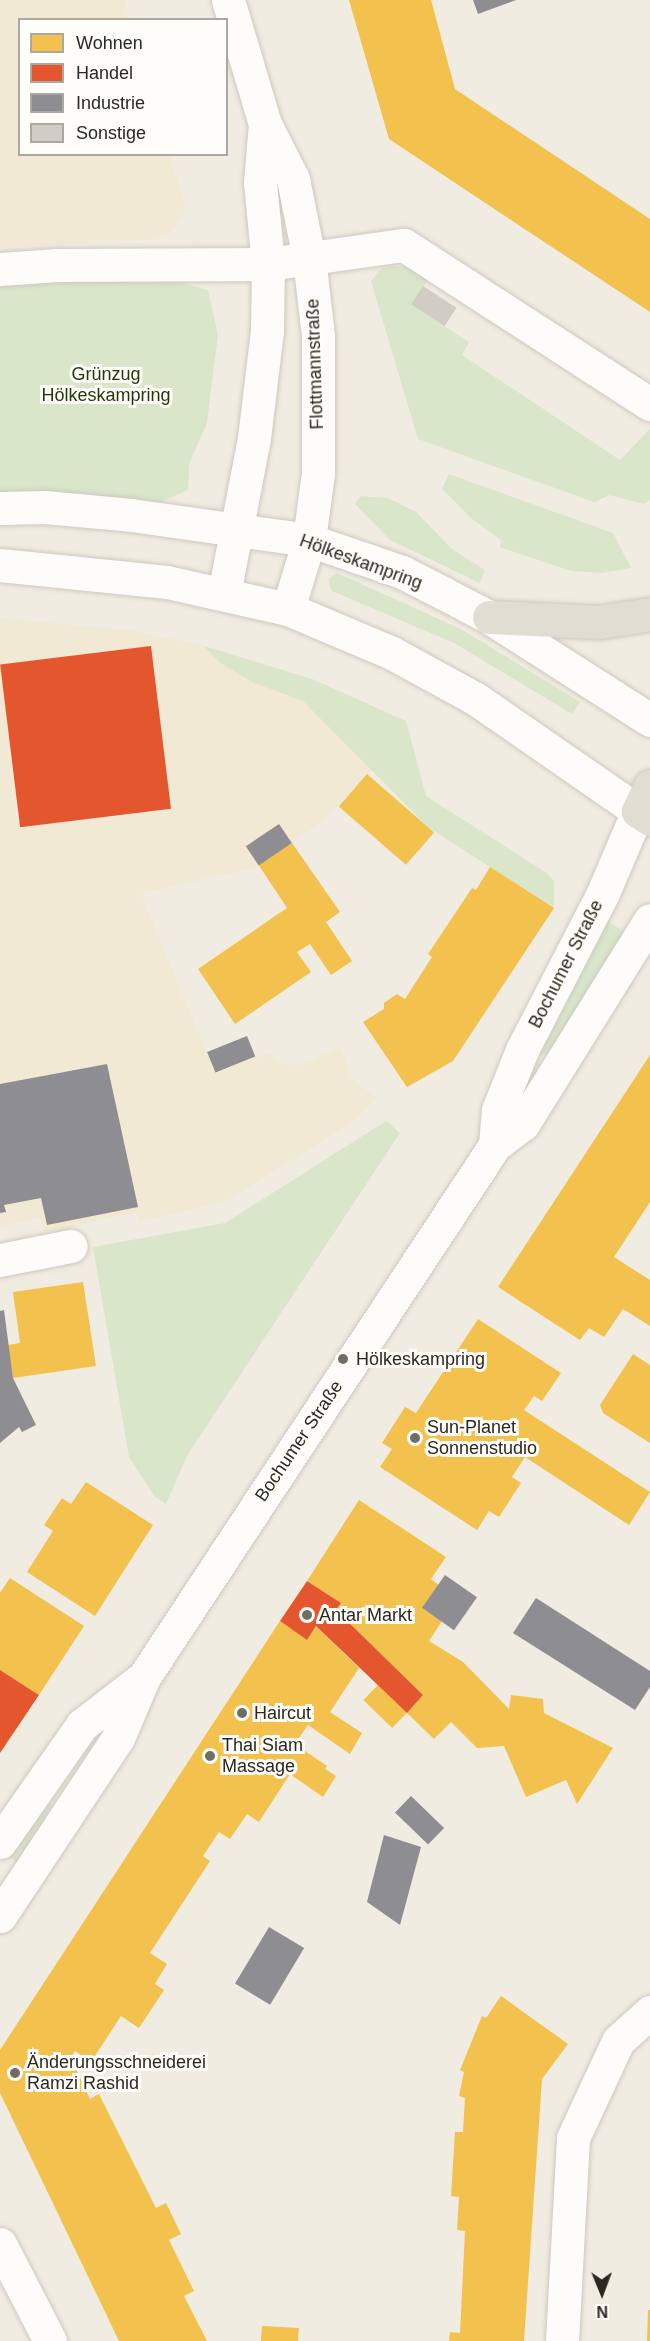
<!DOCTYPE html>
<meta charset="utf-8">
<style>
body{margin:0}
#map{position:relative;width:650px;height:2341px;overflow:hidden;background:#f1ece1;font-family:Helvetica,sans-serif}
div>[style]{position:absolute}
[style*='--x']{left:calc(var(--x)*1px);top:calc(var(--y)*1px);width:calc(var(--w)*1px);rotate:calc(var(--a)*1deg)}
.built>*{inset:0;background:#f1e9d4}
.green>*{inset:0;background:#d9e6c9}
.homes>*{inset:0;background:#f2c14e;transform-origin:0 0}
.shops>*{inset:0;background:#e4572e;transform-origin:0 0}
.industry>*{inset:0;background:#8d8d92;transform-origin:0 0}
.building>*{inset:0;background:#d1cdc4;transform-origin:0 0}
.roads{filter:drop-shadow(0 0 2px #cdc9c0) drop-shadow(0 0 2px #cdc9c0)}
.minor>*{height:33px;margin:-16.5px;padding:0 16.5px;transform-origin:16.5px;border-radius:16.5px;background:#fdfcfa}
.major>*{height:33px;margin:-16.5px;padding:0 16.5px;transform-origin:16.5px;border-radius:16.5px;background:#e0ded3}
.dots>*{width:16px;height:16px;translate:-50% -50%;box-sizing:border-box;border:3px solid #fffdf9;border-radius:50%}
span{translate:-50% -50%;white-space:nowrap;text-align:center;line-height:1.15;-webkit-text-stroke:6px #fffdf9;paint-order:stroke}
.street-label{font-size:18px;color:#2b281f}
.park-label{font-size:18px;color:#1e3906}
.poi-label{font-size:18px;color:#2b281f}
.left{translate:0 -50%;text-align:left}
.legend{position:absolute;left:18px;top:18px;width:210px;height:138px;box-sizing:border-box;background:#fffdf9;border:2px solid #aaa8a2;margin:0;padding:8px 10px;list-style:none;font-size:18px;color:#2b281f}
.legend li{display:flex;align-items:center;gap:12px;height:30px}
.legend b{width:30px;border:2px solid #aaa8a2}
.north{position:absolute;left:572px;top:2263px;width:60px;height:60px;-webkit-text-stroke:4px #fffdf9;paint-order:stroke;rotate:179deg;font-size:16px;font-weight:700;line-height:24px;text-align:center;color:#2b281f}
.north::after{content:'';display:block;margin:auto;width:21px;height:27px;background:#2b281f;clip-path:polygon(50% 0,100% 100%,50% 72%,0 100%)}
</style>
<div id="map">
<div class="built">
<div style="clip-path:polygon(0 0,124px 0,129px 19px,20px 20px,20px 154px,170px 155px,186px 209px,172px 231px,150px 240px,0 247px)"></div>
<div style="clip-path:polygon(0 618px,135px 631px,204px 646px,219px 662px,252px 682px,303px 701px,371px 770px,323px 821px,259px 866px,141px 894px,215px 1072px,271px 1053px,277px 1064px,300px 1065px,340px 1048px,353px 1080px,377px 1098px,353px 1122px,225px 1202px,139px 1221px,137px 1212px,44px 1233px,40px 1217px,0 1226px)"></div>
</div>
<div class="green">
<div style="clip-path:polygon(392px 266px,411px 267px,431px 275px,411px 305px,469px 342px,462px 355px,620px 460px,650px 429px,650px 500px,644px 504px,610px 495px,594px 502px,418px 439px,371px 281px,381px 269px)"></div>
<div style="clip-path:polygon(157px 276px,208px 290px,218px 335px,207px 423px,189px 464px,188px 490px,161px 502px,0 495px,0 282px)"></div>
<div style="clip-path:polygon(449px 474px,613px 533px,631px 568px,601px 573px,571px 571px,500px 547px,501px 540px,471px 518px,442px 489px)"></div>
<div style="clip-path:polygon(361px 496px,388px 498px,416px 512px,452px 549px,485px 570px,480px 583px,390px 540px,355px 504px)"></div>
<div style="clip-path:polygon(337px 573px,461px 629px,580px 702px,572px 714px,454px 643px,332px 591px,328px 579px)"></div>
<div style="clip-path:polygon(204px 646px,312px 679px,406px 721px,426px 796px,547px 873px,554px 881px,554px 908px,428px 827px,303px 701px,252px 682px,219px 662px)"></div>
<div style="clip-path:polygon(608px 921px,624px 932px,548px 1054px,537px 1054px,573px 980px)"></div>
<div style="clip-path:polygon(386px 1121px,400px 1133px,188px 1454px,166px 1504px,155px 1497px,129px 1457px,93px 1247px,225px 1223px)"></div>
<div style="clip-path:polygon(43px 1798px,53px 1806px,17px 1862px,3px 1851px)"></div>
</div>
<div class="homes">
<div style="clip-path:polygon(349px 0,431px 0,455px 89px,650px 219px,650px 312px,389px 139px)"></div>
<div style="left:367px;top:774px;width:89px;height:43px;rotate:41deg"></div>
<div style="clip-path:polygon(292px 843px,340px 912px,326px 922px,352px 961px,331px 975px,310px 944px,297px 952px,311px 972px,235px 1024px,198px 969px,287px 908px,258px 864px)"></div>
<div style="clip-path:polygon(490px 867px,554px 908px,453px 1061px,407px 1087px,363px 1022px,384px 1009px,384px 1003px,397px 994px,405px 999px,432px 957px,428px 954px,472px 888px,476px 890px)"></div>
<div style="clip-path:polygon(650px 1055px,650px 1202px,614px 1257px,650px 1280px,650px 1326px,623px 1309px,604px 1337px,589px 1328px,580px 1340px,498px 1287px)"></div>
<div style="clip-path:polygon(83px 1282px,96px 1366px,13px 1378px,8px 1345px,20px 1343px,13px 1292px)"></div>
<div style="clip-path:polygon(478px 1319px,561px 1373px,542px 1401px,534px 1396px,524px 1410px,650px 1492px,629px 1525px,525px 1457px,512px 1477px,521px 1483px,499px 1517px,489px 1511px,477px 1530px,380px 1467px,392px 1449px,382px 1443px,405px 1407px,416px 1413px)"></div>
<div style="clip-path:polygon(633px 1354px,650px 1365px,650px 1443px,603px 1413px,600px 1405px)"></div>
<div style="clip-path:polygon(86px 1482px,153px 1525px,95px 1616px,27px 1572px,53px 1531px,44px 1525px,62px 1498px,71px 1504px)"></div>
<div style="clip-path:polygon(359px 1500px,446px 1557px,431px 1579px,440px 1586px,424px 1609px,442px 1621px,429px 1641px,463px 1662px,509px 1709px,511px 1695px,543px 1699px,544px 1713px,613px 1748px,577px 1804px,566px 1780px,526px 1797px,504px 1746px,477px 1748px,451px 1722px,434px 1739px,407px 1713px,423px 1695px,336px 1610px,341px 1603px,307px 1581px)"></div>
<div style="clip-path:polygon(10px 1578px,84px 1626px,39px 1695px,0 1670px,0 1593px)"></div>
<div style="clip-path:polygon(280px 1621px,307px 1640px,316px 1626px,359px 1668px,330px 1712px,362px 1733px,350px 1754px,308px 1725px,288px 1754px,305px 1751px,327px 1766px,325px 1769px,336px 1776px,323px 1797px,290px 1774px,259px 1822px,247px 1814px,230px 1839px,219px 1832px,203px 1856px,210px 1861px,150px 1953px,167px 1964px,155px 1984px,164px 1990px,139px 2028px,121px 2016px,91px 2062px,75px 2051px,68px 2062px,72px 2071px,76px 2069px,90px 2099px,99px 2094px,156px 2208px,166px 2203px,181px 2234px,169px 2240px,194px 2291px,184px 2296px,207px 2341px,119px 2341px,0 2093px,0 2050px)"></div>
<div style="left:378px;top:1685px;width:40px;height:21px;rotate:44deg"></div>
<div style="clip-path:polygon(501px 1996px,568px 2044px,542px 2079px,524px 2341px,449px 2341px,450px 2332px,460px 2333px,465px 2231px,457px 2230px,459px 2197px,451px 2196px,455px 2132px,463px 2132px,465px 2098px,459px 2096px,464px 2072px,460px 2070px,482px 2016px,486px 2018px)"></div>
<div style="clip-path:polygon(648px 2310px,650px 2310px,650px 2341px,647px 2341px)"></div>
<div style="clip-path:polygon(262px 2326px,299px 2328px,298px 2341px,261px 2341px)"></div>
</div>
<div class="shops">
<div style="left:151px;top:646px;width:164px;height:152px;rotate:83deg"></div>
<div style="clip-path:polygon(307px 1581px,341px 1603px,336px 1610px,423px 1695px,407px 1713px,316px 1626px,307px 1640px,280px 1621px)"></div>
<div style="clip-path:polygon(0 1670px,39px 1695px,0 1753px)"></div>
</div>
<div class="industry">
<div style="clip-path:polygon(473px 0,516px 0,478px 14px)"></div>
<div style="left:279px;top:824px;width:23px;height:40px;rotate:56deg"></div>
<div style="left:247px;top:1036px;width:22px;height:43px;rotate:68deg"></div>
<div style="clip-path:polygon(107px 1064px,138px 1207px,47px 1225px,41px 1198px,4px 1205px,6px 1212px,0 1213px,0 1084px)"></div>
<div style="clip-path:polygon(4px 1310px,13px 1378px,36px 1425px,22px 1432px,19px 1427px,0 1443px,0 1311px)"></div>
<div style="left:445px;top:1575px;width:39px;height:40px;rotate:35deg"></div>
<div style="clip-path:polygon(536px 1598px,650px 1671px,650px 1687px,635px 1710px,513px 1633px)"></div>
<div style="left:411px;top:1796px;width:46px;height:23px;rotate:44deg"></div>
<div style="clip-path:polygon(384px 1835px,421px 1847px,400px 1925px,367px 1902px)"></div>
<div style="left:269px;top:1927px;width:41px;height:66px;rotate:31deg"></div>
</div>
<div class="building">
<div style="left:423px;top:286px;width:40px;height:22px;rotate:33deg"></div>
</div>
<div class="roads">
<div class="minor">
<div style="--x:228;--y:0;--w:129;--a:73.4"></div>
<div style="--x:265;--y:124;--w:62;--a:63"></div>
<div style="--x:293;--y:179;--w:81;--a:78.6"></div>
<div style="--x:309;--y:258;--w:79;--a:83.4"></div>
<div style="--x:318;--y:336;--w:137;--a:90"></div>
<div style="--x:318;--y:473;--w:68;--a:97.7"></div>
<div style="--x:309;--y:540;--w:72;--a:106.9"></div>
<div style="--x:0;--y:269;--w:58;--a:-3.9"></div>
<div style="--x:58;--y:265;--w:210;--a:-0.3"></div>
<div style="--x:268;--y:264;--w:137;--a:-8"></div>
<div style="--x:404;--y:245;--w:293;--a:32.9"></div>
<div style="--x:0;--y:508;--w:45;--a:-1.3"></div>
<div style="--x:45;--y:507;--w:86;--a:5.3"></div>
<div style="--x:131;--y:515;--w:180;--a:8"></div>
<div style="--x:309;--y:540;--w:98;--a:19"></div>
<div style="--x:402;--y:572;--w:46;--a:27.1"></div>
<div style="--x:443;--y:593;--w:52;--a:27.6"></div>
<div style="--x:489;--y:617;--w:191;--a:32.6"></div>
<div style="--x:0;--y:565;--w:168;--a:5.8"></div>
<div style="--x:167;--y:582;--w:124;--a:12.6"></div>
<div style="--x:288;--y:609;--w:113;--a:22.9"></div>
<div style="--x:392;--y:653;--w:96;--a:28.7"></div>
<div style="--x:476;--y:699;--w:197;--a:34.7"></div>
<div style="--x:638;--y:811;--w:91;--a:113.2"></div>
<div style="--x:602;--y:895;--w:174;--a:117.3"></div>
<div style="--x:522;--y:1050;--w:65;--a:111.8"></div>
<div style="--x:498;--y:1110;--w:35;--a:95"></div>
<div style="--x:224;--y:594;--w:159;--a:-79.1"></div>
<div style="--x:254;--y:438;--w:108;--a:-83.1"></div>
<div style="--x:267;--y:331;--w:67;--a:-89.1"></div>
<div style="--x:268;--y:264;--w:82;--a:-95.6"></div>
<div style="--x:260;--y:182;--w:58;--a:-85.1"></div>
<div style="--x:0;--y:1260;--w:72;--a:-11.2"></div>
<div style="--x:0;--y:1842;--w:143;--a:-55"></div>
<div style="--x:82;--y:1725;--w:73;--a:-37.8"></div>
<div style="--x:0;--y:1916;--w:214;--a:-56.5"></div>
<div style="--x:118;--y:1738;--w:66;--a:-66.9"></div>
<div style="--x:144;--y:1677;--w:637;--a:-56.58"></div>
<div style="--x:495;--y:1145;--w:35;--a:-37"></div>
<div style="--x:523;--y:1124;--w:240;--a:-58.1"></div>
<div style="--x:0;--y:2244;--w:109;--a:62.7"></div>
<div style="--x:562;--y:2341;--w:203;--a:-86.9"></div>
<div style="--x:573;--y:2138;--w:107;--a:-65.1"></div>
<div style="--x:618;--y:2041;--w:43;--a:-42.2"></div>
</div>
<div class="major">
<div style="--x:489;--y:617;--w:110;--a:2.6"></div>
<div style="--x:599;--y:622;--w:52;--a:-8.9"></div>
<div style="--x:650;--y:786;--w:28;--a:116"></div>
<div style="--x:638;--y:811;--w:14;--a:34"></div>
</div>
</div>
<div class="dots">
<div style="left:343px;top:1359px;background:#706d63"></div>
<div style="left:415px;top:1438px;background:#706d63"></div>
<div style="left:307px;top:1615px;background:#706d63"></div>
<div style="left:242px;top:1713px;background:#706d63"></div>
<div style="left:210px;top:1756px;background:#706d63"></div>
<div style="left:15px;top:2073px;background:#706d63"></div>
</div>
<div class="street-label">
<span style="left:315px;top:364px;rotate:-92deg">Flottmannstraße</span>
<span style="left:361px;top:562px;rotate:20deg">Hölkeskampring</span>
<span style="left:566px;top:964px;rotate:-63deg">Bochumer Straße</span>
<span style="left:299px;top:1441px;rotate:-56deg">Bochumer Straße</span>
</div>
<div class="park-label">
<span style="left:106px;top:385px">Grünzug<br>Hölkeskampring</span>
</div>
<div class="poi-label">
<span class="left" style="left:356px;top:1359px">Hölkeskampring</span>
<span class="left" style="left:427px;top:1438px">Sun-Planet<br>Sonnenstudio</span>
<span class="left" style="left:319px;top:1615px">Antar Markt</span>
<span class="left" style="left:254px;top:1713px">Haircut</span>
<span class="left" style="left:222px;top:1756px">Thai Siam<br>Massage</span>
<span class="left" style="left:27px;top:2073px">Änderungsschneiderei<br>Ramzi Rashid</span>
</div>
<ul class="legend">
<li><b style="height:16px;background:#f2c14e"></b>Wohnen</li>
<li><b style="height:16px;background:#e4572e"></b>Handel</li>
<li><b style="height:16px;background:#8d8d92"></b>Industrie</li>
<li><b style="height:16px;background:#d1cdc4"></b>Sonstige</li>
</ul>
<div class="north">N</div>
</div>
